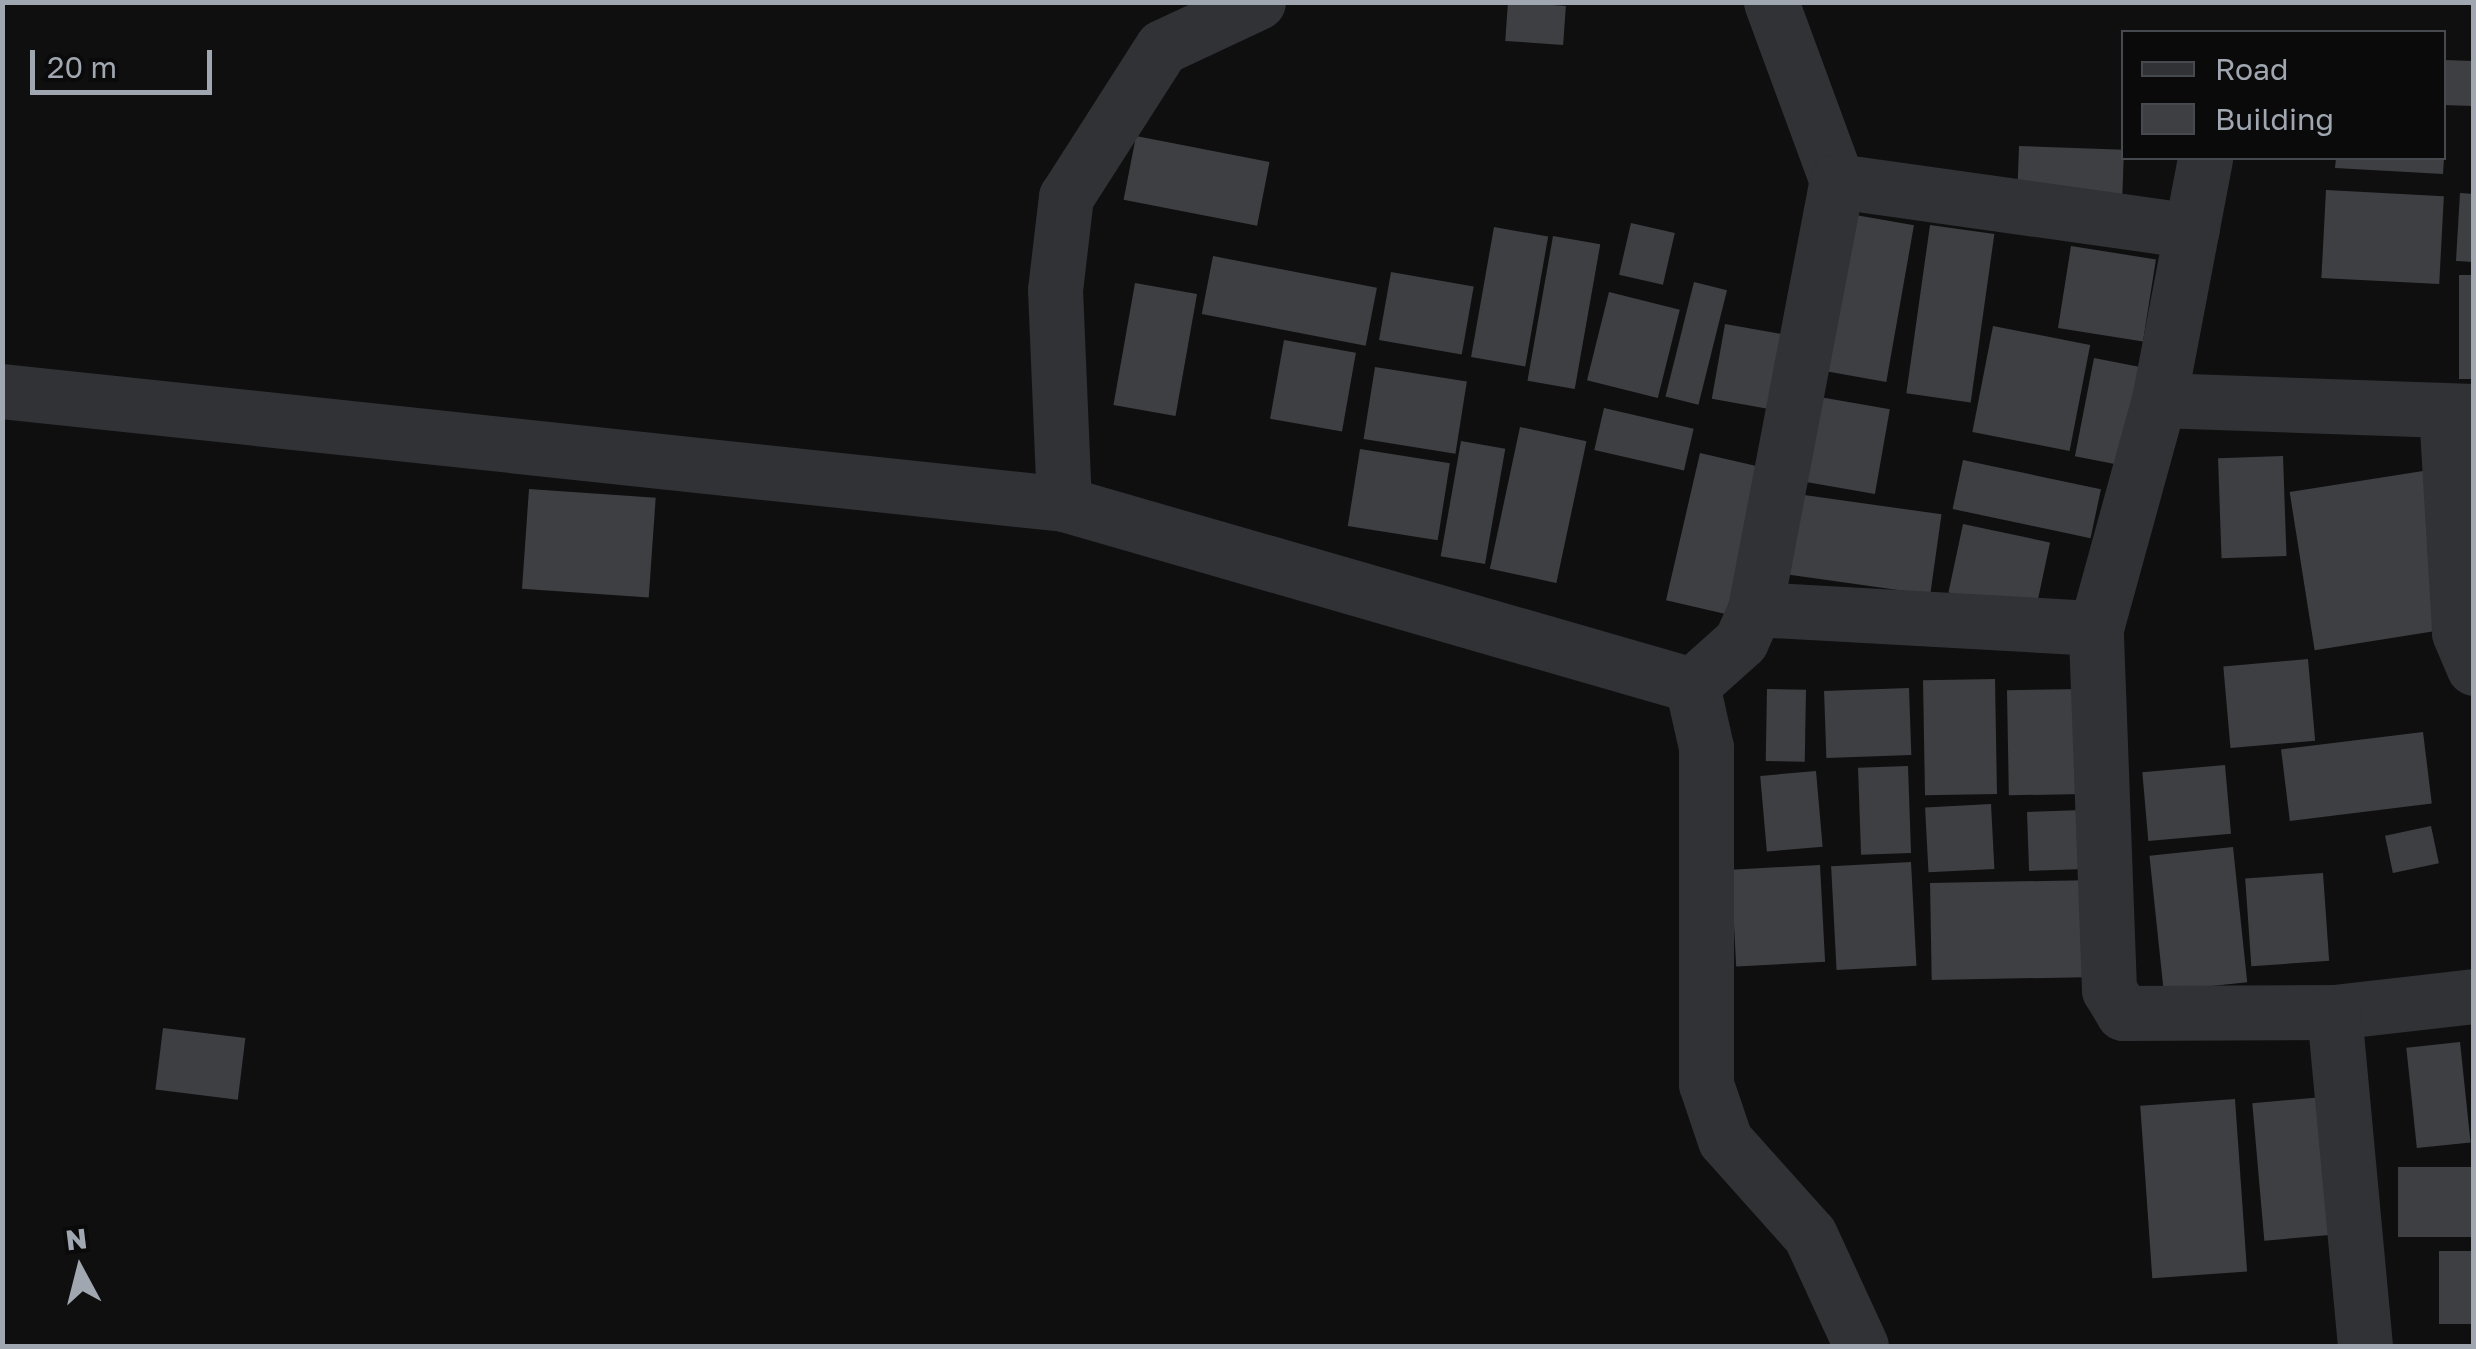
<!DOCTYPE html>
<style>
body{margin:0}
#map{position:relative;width:2476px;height:1349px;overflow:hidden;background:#0f0f10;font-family:"Golos Text",sans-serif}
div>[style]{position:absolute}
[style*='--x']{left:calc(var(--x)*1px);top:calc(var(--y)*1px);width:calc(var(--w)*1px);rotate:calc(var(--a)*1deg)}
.building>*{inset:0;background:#3e3f43;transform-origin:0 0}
.street>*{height:55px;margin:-27.5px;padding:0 27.5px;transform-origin:27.5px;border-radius:27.5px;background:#303235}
span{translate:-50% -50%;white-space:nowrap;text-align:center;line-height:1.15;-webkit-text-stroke:8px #0a0a0b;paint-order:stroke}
.frame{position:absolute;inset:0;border:5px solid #a0a7b1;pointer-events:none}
.legend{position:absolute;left:2121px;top:30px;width:325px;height:130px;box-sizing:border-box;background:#0a0a0b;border:2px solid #46494d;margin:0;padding:12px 18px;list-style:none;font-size:30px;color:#a0a7b1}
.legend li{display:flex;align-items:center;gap:20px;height:50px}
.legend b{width:50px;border:2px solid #46494d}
.north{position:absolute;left:30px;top:1219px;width:100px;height:100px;-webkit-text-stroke:8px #0a0a0b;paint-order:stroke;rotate:353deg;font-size:28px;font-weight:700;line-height:40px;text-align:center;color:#a0a7b1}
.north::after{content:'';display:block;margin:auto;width:35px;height:45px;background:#a0a7b1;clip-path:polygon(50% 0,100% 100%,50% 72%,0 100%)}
.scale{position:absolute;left:30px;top:50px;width:182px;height:45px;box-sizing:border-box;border:5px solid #a0a7b1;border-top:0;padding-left:12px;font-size:30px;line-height:35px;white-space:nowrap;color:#a0a7b1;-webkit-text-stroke:8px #0a0a0b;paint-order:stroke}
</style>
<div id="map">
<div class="building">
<div style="left:1508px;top:2px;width:58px;height:39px;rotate:4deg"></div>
<div style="left:2444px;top:60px;width:30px;height:45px;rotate:2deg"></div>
<div style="left:1136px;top:136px;width:136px;height:65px;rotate:11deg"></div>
<div style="left:2019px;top:146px;width:105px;height:45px;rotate:2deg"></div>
<div style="clip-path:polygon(2336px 158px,2444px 158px,2443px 174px,2335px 168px)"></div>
<div style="left:2326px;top:190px;width:118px;height:88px;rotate:3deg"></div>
<div style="clip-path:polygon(2460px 193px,2474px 194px,2474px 262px,2456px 261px)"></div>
<div style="left:1844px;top:213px;width:71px;height:159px;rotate:10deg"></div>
<div style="left:1631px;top:223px;width:45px;height:53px;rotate:13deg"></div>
<div style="left:1930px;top:225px;width:65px;height:170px;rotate:8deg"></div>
<div style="left:1494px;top:227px;width:55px;height:132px;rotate:10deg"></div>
<div style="left:1553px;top:236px;width:48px;height:147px;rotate:10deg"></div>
<div style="left:2071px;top:246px;width:86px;height:83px;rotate:9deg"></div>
<div style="left:1213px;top:256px;width:167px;height:59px;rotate:11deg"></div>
<div style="left:1391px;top:272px;width:84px;height:69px;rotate:10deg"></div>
<div style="left:2459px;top:275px;width:15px;height:104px"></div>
<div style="left:1694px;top:282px;width:34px;height:118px;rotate:14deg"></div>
<div style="left:1135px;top:283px;width:63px;height:124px;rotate:10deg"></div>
<div style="left:1609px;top:292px;width:73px;height:91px;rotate:14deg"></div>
<div style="left:1725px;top:324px;width:68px;height:76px;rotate:10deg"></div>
<div style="left:1993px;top:326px;width:99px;height:108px;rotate:11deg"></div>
<div style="left:1284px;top:340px;width:73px;height:80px;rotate:10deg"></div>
<div style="left:2094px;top:358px;width:47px;height:100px;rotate:11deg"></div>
<div style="left:1375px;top:367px;width:93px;height:73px;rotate:9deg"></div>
<div style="left:1814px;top:396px;width:77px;height:86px;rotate:10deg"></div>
<div style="left:1604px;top:408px;width:92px;height:43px;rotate:13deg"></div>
<div style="left:1520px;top:427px;width:68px;height:145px;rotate:12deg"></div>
<div style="left:1461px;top:441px;width:45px;height:117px;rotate:10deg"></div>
<div style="left:1360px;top:449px;width:91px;height:78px;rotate:9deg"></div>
<div style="left:1700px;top:453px;width:70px;height:151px;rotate:13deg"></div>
<div style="left:2283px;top:456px;width:100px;height:65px;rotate:88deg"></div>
<div style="left:1963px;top:460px;width:141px;height:50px;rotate:12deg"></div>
<div style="left:2423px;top:471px;width:160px;height:135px;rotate:81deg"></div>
<div style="left:529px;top:489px;width:127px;height:100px;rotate:4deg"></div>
<div style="left:1790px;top:493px;width:153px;height:81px;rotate:8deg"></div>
<div style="left:1963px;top:524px;width:89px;height:70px;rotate:12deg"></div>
<div style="left:2308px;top:659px;width:82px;height:85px;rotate:85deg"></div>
<div style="left:1995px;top:679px;width:115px;height:72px;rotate:89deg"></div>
<div style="left:1909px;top:688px;width:67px;height:85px;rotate:88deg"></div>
<div style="left:1767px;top:689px;width:39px;height:72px;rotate:1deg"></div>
<div style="left:2082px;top:689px;width:105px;height:75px;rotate:89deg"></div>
<div style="left:2423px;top:732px;width:72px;height:143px;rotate:83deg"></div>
<div style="left:2225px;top:765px;width:69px;height:83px;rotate:85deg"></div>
<div style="left:1908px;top:766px;width:87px;height:50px;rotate:88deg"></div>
<div style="left:1816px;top:771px;width:76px;height:56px;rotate:85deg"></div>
<div style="left:1991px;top:804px;width:65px;height:66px;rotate:87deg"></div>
<div style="left:2083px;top:810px;width:59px;height:56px;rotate:88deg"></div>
<div style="left:2431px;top:826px;width:38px;height:47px;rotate:78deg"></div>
<div style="left:2233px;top:847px;width:136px;height:84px;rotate:84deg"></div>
<div style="left:1911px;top:862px;width:104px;height:80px;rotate:87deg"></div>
<div style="left:1820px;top:865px;width:97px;height:89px;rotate:87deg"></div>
<div style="left:2323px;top:873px;width:88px;height:78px;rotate:86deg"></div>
<div style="left:2097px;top:880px;width:97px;height:167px;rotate:89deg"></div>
<div style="left:163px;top:1028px;width:83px;height:62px;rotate:7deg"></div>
<div style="left:2460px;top:1042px;width:101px;height:54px;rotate:84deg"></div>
<div style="left:2335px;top:1096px;width:138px;height:83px;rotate:85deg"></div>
<div style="left:2235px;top:1099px;width:173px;height:95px;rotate:86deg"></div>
<div style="left:2474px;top:1167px;width:70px;height:76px;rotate:90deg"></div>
<div style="left:2474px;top:1251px;width:73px;height:35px;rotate:90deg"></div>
</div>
<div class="street">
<div style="--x:1771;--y:2;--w:191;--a:69.8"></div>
<div style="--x:2;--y:391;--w:1068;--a:6.07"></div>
<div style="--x:1064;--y:504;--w:654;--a:16.08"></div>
<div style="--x:1692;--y:685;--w:66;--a:-41.9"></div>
<div style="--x:1741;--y:641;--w:35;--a:-66"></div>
<div style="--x:1755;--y:609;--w:342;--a:3.2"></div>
<div style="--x:2159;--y:400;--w:246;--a:-79.2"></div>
<div style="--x:2446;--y:411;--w:222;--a:86.6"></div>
<div style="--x:2459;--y:633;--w:38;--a:67"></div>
<div style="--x:1064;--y:504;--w:214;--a:-92.4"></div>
<div style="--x:1055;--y:290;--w:94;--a:-83.3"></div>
<div style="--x:1066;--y:197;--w:178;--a:-57.4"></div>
<div style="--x:1162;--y:47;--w:106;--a:-25.1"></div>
<div style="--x:1755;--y:609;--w:436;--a:-79.2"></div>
<div style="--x:1837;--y:181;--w:358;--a:8"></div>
<div style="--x:1692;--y:685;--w:64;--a:77.3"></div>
<div style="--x:1706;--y:747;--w:337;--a:90"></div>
<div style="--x:1706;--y:1084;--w:59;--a:71.3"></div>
<div style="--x:1725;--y:1140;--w:127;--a:48.2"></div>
<div style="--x:1810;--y:1235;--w:122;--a:65.3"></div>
<div style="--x:2334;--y:1012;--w:141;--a:-6.5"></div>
<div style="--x:2365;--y:1346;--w:335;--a:-95.3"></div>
<div style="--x:2334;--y:1012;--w:211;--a:179.7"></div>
<div style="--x:2123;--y:1013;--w:27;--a:-121"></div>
<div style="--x:2109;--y:990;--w:362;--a:-92.1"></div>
<div style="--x:2096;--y:628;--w:237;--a:-74.6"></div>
<div style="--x:2159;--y:400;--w:315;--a:2"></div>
</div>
<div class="frame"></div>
<ul class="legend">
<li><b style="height:12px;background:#303235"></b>Road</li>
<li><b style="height:28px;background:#3e3f43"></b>Building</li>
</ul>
<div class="north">N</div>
<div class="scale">20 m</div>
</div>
